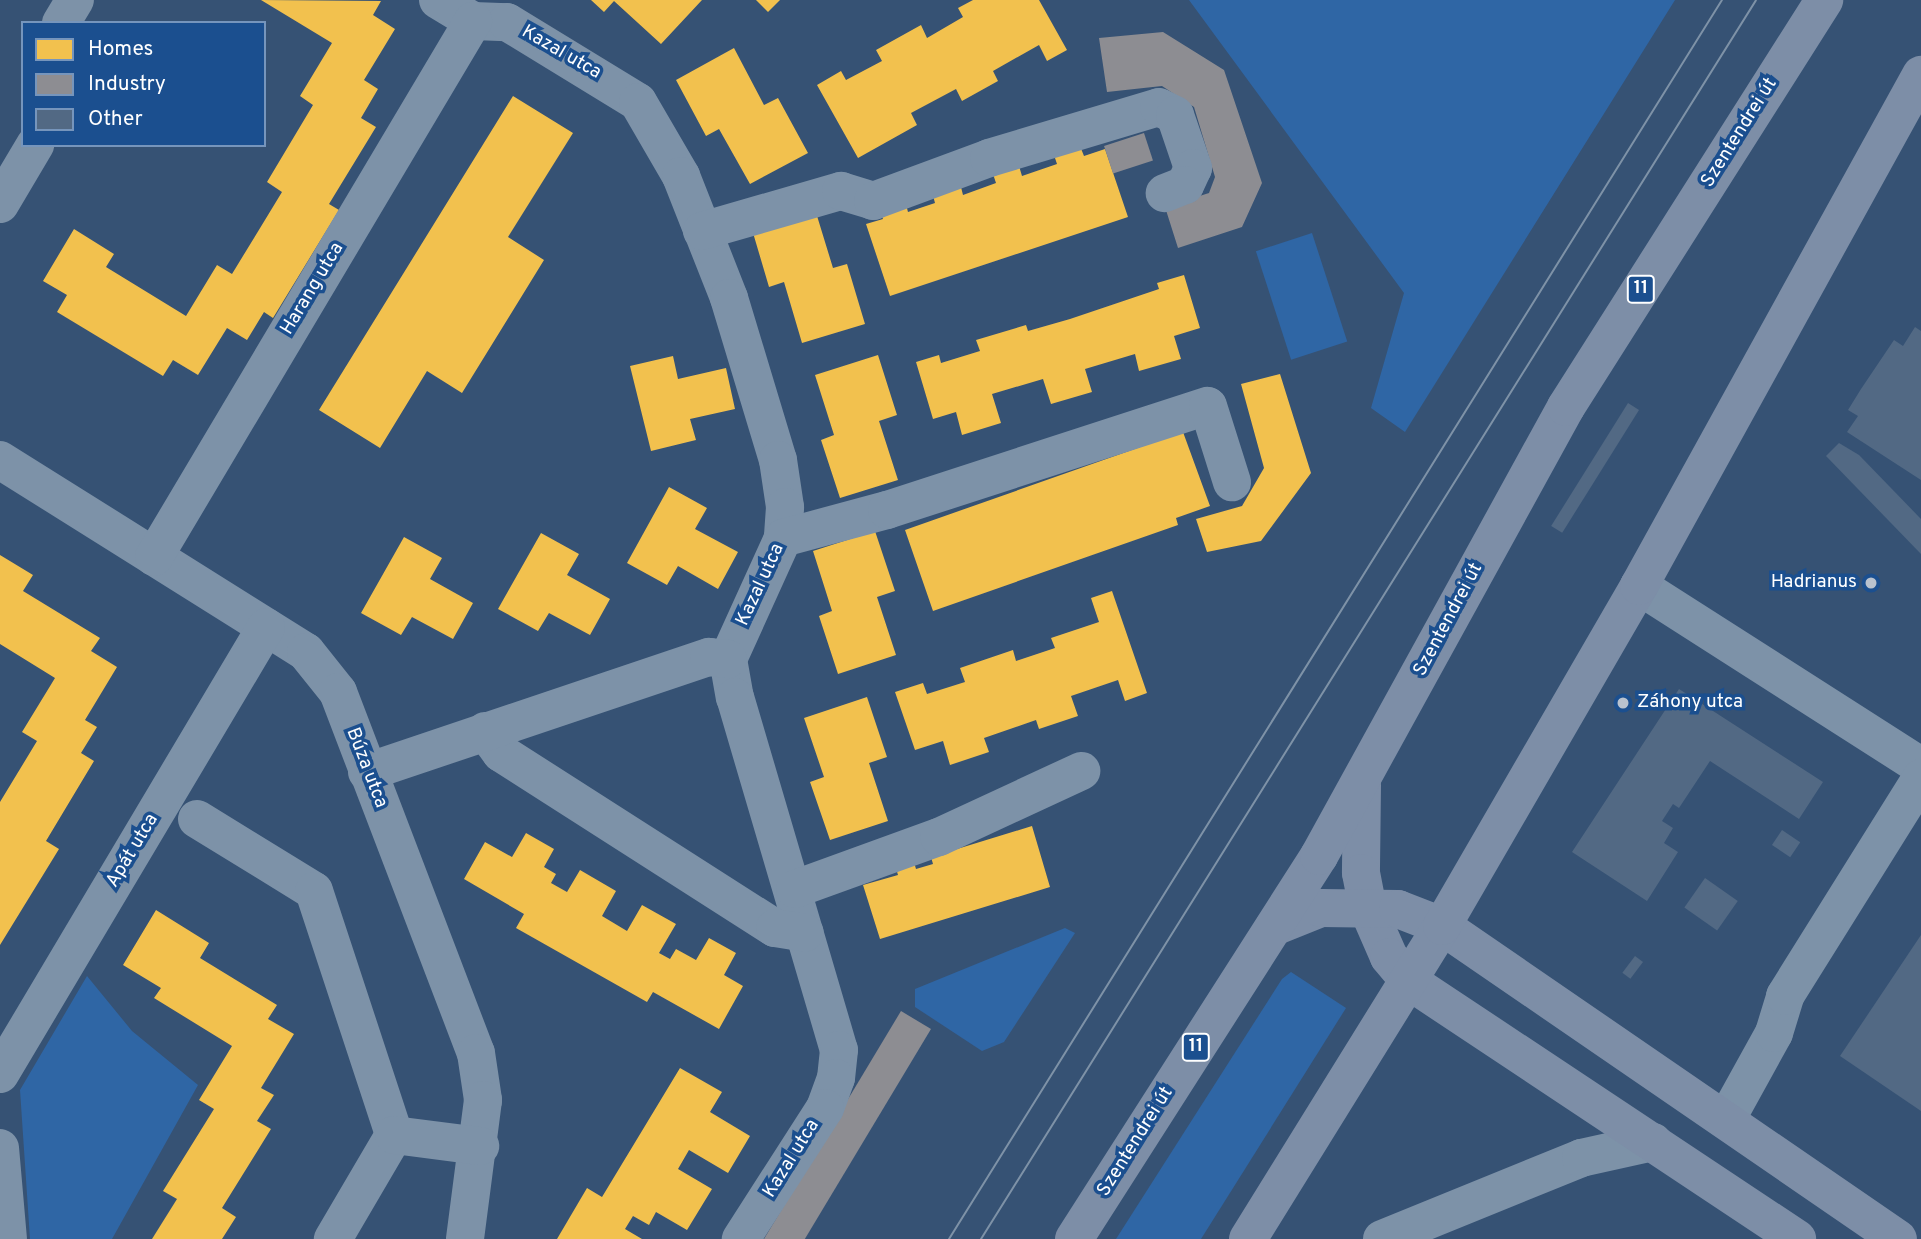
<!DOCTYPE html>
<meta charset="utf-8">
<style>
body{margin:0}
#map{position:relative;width:1921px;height:1239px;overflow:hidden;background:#365274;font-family:Overpass,sans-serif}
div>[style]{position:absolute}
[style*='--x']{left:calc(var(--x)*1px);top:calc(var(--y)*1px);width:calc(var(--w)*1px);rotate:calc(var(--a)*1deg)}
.green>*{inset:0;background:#2f66a5;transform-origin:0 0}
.homes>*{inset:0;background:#f2c14e}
.industry>*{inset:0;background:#8d8d92;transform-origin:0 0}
.building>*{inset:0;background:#526984;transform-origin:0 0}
.minor>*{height:38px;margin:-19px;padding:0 19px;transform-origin:19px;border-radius:19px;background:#7d92a8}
.major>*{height:38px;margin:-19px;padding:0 19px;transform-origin:19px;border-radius:19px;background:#7d8ea7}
.tram>*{height:2px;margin:-1px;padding:0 1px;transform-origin:1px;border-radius:1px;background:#7e92a7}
.dots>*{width:19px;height:19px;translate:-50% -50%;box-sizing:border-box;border:4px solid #1b4f8f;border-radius:50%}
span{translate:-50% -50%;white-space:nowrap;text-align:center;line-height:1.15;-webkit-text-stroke:7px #1b4f8f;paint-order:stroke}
.shield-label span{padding:2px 5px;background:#1b4f8f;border:2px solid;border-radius:5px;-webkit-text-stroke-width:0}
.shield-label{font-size:18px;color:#fff;font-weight:700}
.street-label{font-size:19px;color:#fff}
.poi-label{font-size:19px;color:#fff}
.right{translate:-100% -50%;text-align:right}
.left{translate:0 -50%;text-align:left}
.legend{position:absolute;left:21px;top:21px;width:245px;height:126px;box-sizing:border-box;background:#1b4f8f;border:2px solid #7695bc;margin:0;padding:9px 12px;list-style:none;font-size:21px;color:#fff}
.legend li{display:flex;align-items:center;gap:14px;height:35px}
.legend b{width:35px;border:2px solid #7695bc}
</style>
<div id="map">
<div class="green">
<div style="clip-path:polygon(1189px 0,1675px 0,1405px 432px,1371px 408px,1404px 293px)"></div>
<div style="left:1312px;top:233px;width:114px;height:59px;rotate:72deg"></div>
<div style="clip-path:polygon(1065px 928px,1075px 933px,1004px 1042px,982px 1051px,915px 1007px,915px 989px)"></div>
<div style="clip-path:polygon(1291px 972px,1346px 1008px,1201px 1239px,1116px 1239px,1282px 979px)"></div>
<div style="clip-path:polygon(87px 976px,132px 1031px,198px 1085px,112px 1239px,30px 1239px,20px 1090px)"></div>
</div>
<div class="homes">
<div style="clip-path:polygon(261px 0,381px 1px,373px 15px,395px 29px,364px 80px,378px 89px,361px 118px,376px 127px,329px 204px,339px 210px,273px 318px,264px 312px,247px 340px,227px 328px,198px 375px,173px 360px,163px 376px,57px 312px,67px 295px,43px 281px,74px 229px,114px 254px,106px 267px,186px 316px,217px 265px,232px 274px,282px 192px,267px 182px,313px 105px,300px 96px,332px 43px)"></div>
<div style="clip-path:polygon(591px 0,702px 0,661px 44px,614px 1px,604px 12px)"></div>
<div style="clip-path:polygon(756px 0,780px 0,768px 12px)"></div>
<div style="clip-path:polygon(973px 0,1039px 0,1067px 50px,1047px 61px,1039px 45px,993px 71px,998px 81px,962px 101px,956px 89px,911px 113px,917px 125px,858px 158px,817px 85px,841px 71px,846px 80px,882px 61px,876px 50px,921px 25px,927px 38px,963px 17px,958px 8px)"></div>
<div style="clip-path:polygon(734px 48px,764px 105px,778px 98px,808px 153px,750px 184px,719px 129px,706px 136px,676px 80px)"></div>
<div style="clip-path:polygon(513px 96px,573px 133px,508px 237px,544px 260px,462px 393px,427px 371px,380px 448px,319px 410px)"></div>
<div style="clip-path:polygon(1080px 146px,1084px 156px,1105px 149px,1128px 217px,890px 296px,866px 224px,883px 219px,879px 209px,905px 201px,908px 212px,935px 203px,932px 192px,960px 183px,963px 195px,996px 183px,993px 174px,1019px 166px,1022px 176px,1057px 164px,1054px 155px)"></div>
<div style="clip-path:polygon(814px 206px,833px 268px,847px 264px,865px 324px,802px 343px,784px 282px,769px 287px,751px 226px)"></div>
<div style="clip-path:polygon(1184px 275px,1200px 328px,1174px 336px,1181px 359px,1139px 371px,1135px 354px,1085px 369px,1092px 392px,1051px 404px,1043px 379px,992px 394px,1001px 423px,962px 435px,956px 412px,933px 419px,916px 362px,939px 355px,941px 363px,980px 351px,976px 340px,1026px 325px,1028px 331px,1070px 319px,1159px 289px,1157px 283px)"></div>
<div style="clip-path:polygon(878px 355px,897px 415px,879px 421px,898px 480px,840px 498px,821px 440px,834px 435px,815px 375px)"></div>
<div style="clip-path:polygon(673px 356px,678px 379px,726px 368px,735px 409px,690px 419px,696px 440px,651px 451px,630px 366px)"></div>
<div style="clip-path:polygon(1280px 374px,1311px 473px,1261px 541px,1207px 552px,1196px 519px,1242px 506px,1264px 468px,1241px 384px)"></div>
<div style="clip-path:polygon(1183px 432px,1210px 506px,1176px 518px,1178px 525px,933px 611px,905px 530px)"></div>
<div style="clip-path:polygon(669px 487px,707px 508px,695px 529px,738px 552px,718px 589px,678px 566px,667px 585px,627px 563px)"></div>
<div style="clip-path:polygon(875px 531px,895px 591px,877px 597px,896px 655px,838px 674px,819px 616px,832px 611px,813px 551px)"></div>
<div style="clip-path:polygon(541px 533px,579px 554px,567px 575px,610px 599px,590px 635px,549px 613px,538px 631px,498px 609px)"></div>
<div style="clip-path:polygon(404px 537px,442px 558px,430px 579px,473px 603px,453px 639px,412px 617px,401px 635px,361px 613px)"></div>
<div style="clip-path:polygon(0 555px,33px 575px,23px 591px,100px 638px,91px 651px,117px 667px,85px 720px,97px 727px,81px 753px,94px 761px,46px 841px,59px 849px,0 945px,0 802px,37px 741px,22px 732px,55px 678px,0 644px)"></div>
<div style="clip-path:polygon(1112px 591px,1147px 693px,1125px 701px,1118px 680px,1071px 696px,1078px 716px,1039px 729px,1036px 720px,984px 738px,989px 752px,950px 765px,943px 741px,915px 750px,895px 692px,923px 683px,927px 694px,965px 682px,960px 668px,1013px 650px,1016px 661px,1055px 648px,1051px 638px,1099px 622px,1091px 598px)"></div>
<div style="clip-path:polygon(867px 697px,887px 757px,869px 763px,888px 821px,830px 840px,810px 782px,824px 777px,804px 718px)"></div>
<div style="clip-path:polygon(1032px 826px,1050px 887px,880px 939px,863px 885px,898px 875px,895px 865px,913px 859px,916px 869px,933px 864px,931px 857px)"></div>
<div style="clip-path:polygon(526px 833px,554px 849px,544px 867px,556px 874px,551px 883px,567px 892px,580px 870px,616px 891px,602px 916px,627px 931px,642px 905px,676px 924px,659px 953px,670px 959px,676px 949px,696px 960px,709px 938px,736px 953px,724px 975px,743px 986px,719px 1029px,653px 992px,647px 1002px,516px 928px,524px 914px,464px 879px,485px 842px,512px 857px)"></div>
<div style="clip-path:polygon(156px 910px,209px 943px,200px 958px,277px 1005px,268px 1019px,294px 1034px,261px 1088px,274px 1095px,257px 1121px,271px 1129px,222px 1208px,236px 1217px,222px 1239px,152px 1239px,177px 1199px,163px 1191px,214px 1109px,199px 1100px,232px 1046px,154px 998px,161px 988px,123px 965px)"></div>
<div style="clip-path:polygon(680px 1068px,722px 1092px,710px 1112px,750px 1136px,728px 1173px,689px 1150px,678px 1169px,712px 1189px,687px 1230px,656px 1212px,649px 1225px,633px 1216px,625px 1229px,642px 1239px,557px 1239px,587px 1188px,602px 1197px)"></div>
</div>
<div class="industry">
<div style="clip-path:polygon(1163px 32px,1224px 70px,1262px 183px,1242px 227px,1178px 248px,1165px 207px,1209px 193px,1215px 177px,1194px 107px,1162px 86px,1107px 92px,1099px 38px)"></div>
<div style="left:1144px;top:133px;width:29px;height:42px;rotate:72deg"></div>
<div style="left:901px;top:1011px;width:35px;height:266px;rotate:31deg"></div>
</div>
<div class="building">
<div style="clip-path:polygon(1915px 327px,1921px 331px,1921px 480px,1847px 432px,1858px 416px,1848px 410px,1861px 389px,1894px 340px,1903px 346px)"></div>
<div style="left:1628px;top:403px;width:13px;height:145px;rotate:32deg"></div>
<div style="clip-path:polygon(1839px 443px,1859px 455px,1921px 519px,1921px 554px,1826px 456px)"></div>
<div style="clip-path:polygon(1679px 689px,1823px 782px,1799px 819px,1710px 761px,1679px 808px,1673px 804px,1662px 821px,1673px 828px,1664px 843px,1678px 852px,1647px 901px,1572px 852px)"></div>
<div style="left:1782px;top:830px;width:22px;height:18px;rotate:34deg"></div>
<div style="left:1705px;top:878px;width:40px;height:36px;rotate:35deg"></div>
<div style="clip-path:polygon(1921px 935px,1921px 1111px,1840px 1056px)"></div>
<div style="left:1635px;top:956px;width:10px;height:21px;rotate:37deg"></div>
</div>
<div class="minor">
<div style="--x:438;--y:0;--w:41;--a:31"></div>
<div style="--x:473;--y:21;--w:34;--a:2"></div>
<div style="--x:507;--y:22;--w:153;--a:31.4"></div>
<div style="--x:638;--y:102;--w:86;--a:59.8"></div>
<div style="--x:681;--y:176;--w:131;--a:68.5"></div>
<div style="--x:729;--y:298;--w:169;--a:73.2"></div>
<div style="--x:778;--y:460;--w:48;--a:81.5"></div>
<div style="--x:785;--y:507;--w:31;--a:94"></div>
<div style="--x:783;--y:538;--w:133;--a:114.4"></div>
<div style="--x:728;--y:659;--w:39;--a:80"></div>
<div style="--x:735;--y:697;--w:368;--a:73.6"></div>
<div style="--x:839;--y:1050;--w:28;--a:96"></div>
<div style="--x:836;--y:1078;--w:32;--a:110"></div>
<div style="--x:825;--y:1108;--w:156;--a:122.7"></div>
<div style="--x:61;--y:23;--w:27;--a:-59"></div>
<div style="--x:0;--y:204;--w:69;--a:-59.3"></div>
<div style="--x:702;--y:231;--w:145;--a:-16.1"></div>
<div style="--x:841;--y:191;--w:34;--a:17"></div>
<div style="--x:873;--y:201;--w:124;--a:-20.3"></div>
<div style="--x:989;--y:158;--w:177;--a:-16.7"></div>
<div style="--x:1159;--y:107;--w:18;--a:27"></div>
<div style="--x:1175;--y:115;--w:56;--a:71.2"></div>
<div style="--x:1193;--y:168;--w:19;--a:115"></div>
<div style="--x:1185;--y:185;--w:22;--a:158"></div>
<div style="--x:0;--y:460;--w:361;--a:32.1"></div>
<div style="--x:306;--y:652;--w:51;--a:51.3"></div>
<div style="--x:338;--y:692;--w:386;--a:69.1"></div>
<div style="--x:476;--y:1053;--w:48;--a:81.5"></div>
<div style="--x:483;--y:1100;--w:140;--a:97.4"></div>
<div style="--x:783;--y:538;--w:108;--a:-15.1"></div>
<div style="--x:887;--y:510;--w:337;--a:-18"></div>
<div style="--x:1208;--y:406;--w:80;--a:72.5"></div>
<div style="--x:154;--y:557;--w:624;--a:-59.24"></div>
<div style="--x:1639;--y:586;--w:335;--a:32.6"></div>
<div style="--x:485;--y:731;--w:27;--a:54"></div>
<div style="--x:501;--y:753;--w:325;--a:32.6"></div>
<div style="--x:775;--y:928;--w:30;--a:9"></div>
<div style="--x:367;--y:772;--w:361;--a:-18.6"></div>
<div style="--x:709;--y:657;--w:19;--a:6"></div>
<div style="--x:197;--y:819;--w:137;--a:31.6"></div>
<div style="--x:314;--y:891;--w:257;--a:71.8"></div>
<div style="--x:394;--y:1135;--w:121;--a:120.4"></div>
<div style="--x:795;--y:889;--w:153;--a:-19.9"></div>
<div style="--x:939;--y:837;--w:157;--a:-24.9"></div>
<div style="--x:0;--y:1074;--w:520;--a:-59.24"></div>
<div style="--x:1726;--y:1120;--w:99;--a:-61.1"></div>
<div style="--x:1774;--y:1033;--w:39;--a:-73"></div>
<div style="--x:1785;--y:996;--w:257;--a:-58"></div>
<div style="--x:394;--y:1135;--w:87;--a:7.3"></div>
<div style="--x:0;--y:1148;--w:91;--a:85"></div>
<div style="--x:1382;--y:1239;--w:215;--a:-22.1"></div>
<div style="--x:1581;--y:1158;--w:74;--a:-12.5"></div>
</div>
<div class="major">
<div style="--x:1362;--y:785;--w:88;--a:90.7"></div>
<div style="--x:1361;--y:873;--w:37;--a:79"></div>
<div style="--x:1368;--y:909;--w:52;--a:66.4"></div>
<div style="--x:1389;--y:957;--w:31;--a:50"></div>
<div style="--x:1409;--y:981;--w:466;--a:33.6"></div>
<div style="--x:1274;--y:927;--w:51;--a:-22"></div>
<div style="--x:1321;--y:908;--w:77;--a:0.7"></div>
<div style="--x:1398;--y:909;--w:47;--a:21.1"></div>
<div style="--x:1442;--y:926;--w:553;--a:34.47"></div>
<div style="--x:1074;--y:1239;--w:455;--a:-57.4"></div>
<div style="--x:1319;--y:856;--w:512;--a:-61.18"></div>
<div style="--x:1566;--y:407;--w:482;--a:-57.6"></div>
<div style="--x:1248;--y:1239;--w:368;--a:-58.2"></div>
<div style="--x:1442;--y:926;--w:393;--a:-59.9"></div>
<div style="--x:1639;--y:586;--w:584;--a:-61.11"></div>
</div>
<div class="tram">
<div style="--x:949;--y:1239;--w:1460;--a:-58.04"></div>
<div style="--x:981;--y:1239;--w:1461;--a:-57.97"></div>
</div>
<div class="dots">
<div style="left:1871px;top:583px;background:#b9c2ce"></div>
<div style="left:1623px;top:703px;background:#b9c2ce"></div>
</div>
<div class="shield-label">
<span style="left:1641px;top:289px">11</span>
<span style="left:1196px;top:1047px">11</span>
</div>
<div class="street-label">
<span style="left:561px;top:53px;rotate:30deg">Kazal utca</span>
<span style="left:1740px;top:133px;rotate:-58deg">Szentendrei út</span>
<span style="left:313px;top:289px;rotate:-59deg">Harang utca</span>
<span style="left:761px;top:585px;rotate:-65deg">Kazal utca</span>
<span style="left:1449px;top:620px;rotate:-62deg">Szentendrei út</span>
<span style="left:366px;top:768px;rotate:69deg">Búza utca</span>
<span style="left:133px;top:851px;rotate:-59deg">Apát utca</span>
<span style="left:1136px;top:1142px;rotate:-58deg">Szentendrei út</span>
<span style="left:792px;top:1159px;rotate:-58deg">Kazal utca</span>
</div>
<div class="poi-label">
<span class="right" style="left:1857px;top:583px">Hadrianus</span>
<span class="left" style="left:1637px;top:703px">Záhony utca</span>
</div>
<ul class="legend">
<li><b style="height:19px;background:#f2c14e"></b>Homes</li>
<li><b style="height:19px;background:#8d8d92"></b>Industry</li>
<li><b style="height:19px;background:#526984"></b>Other</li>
</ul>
</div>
